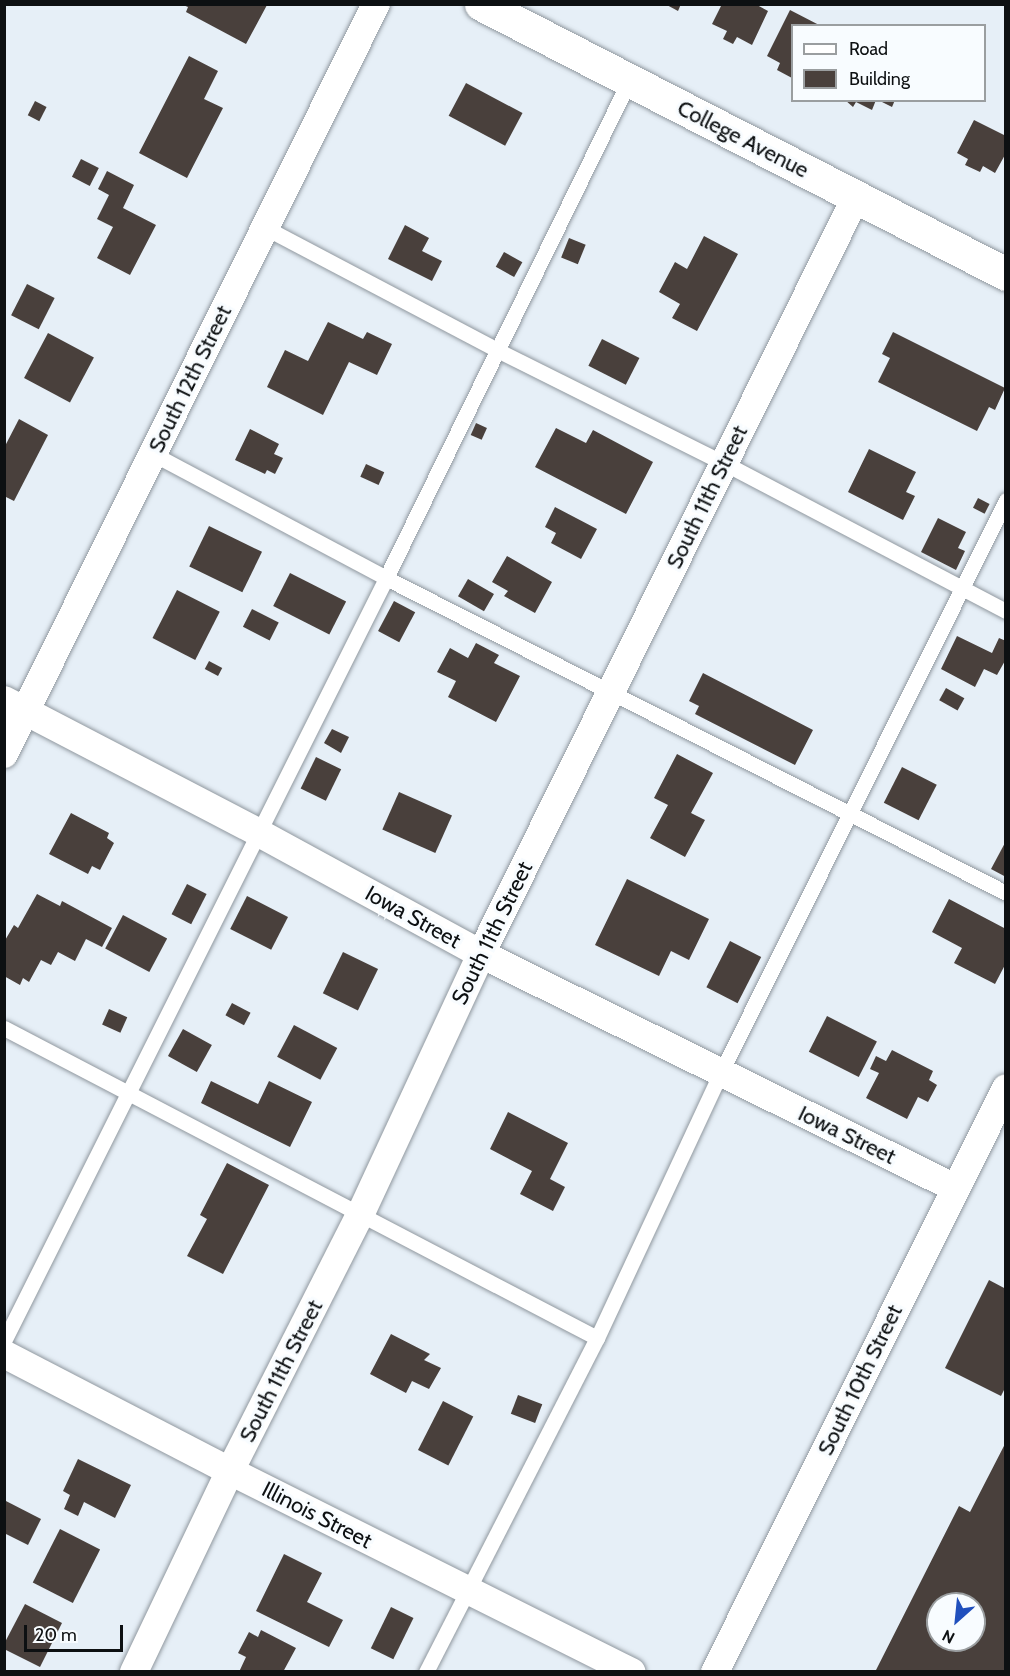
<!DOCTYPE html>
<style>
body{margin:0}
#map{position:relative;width:1010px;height:1676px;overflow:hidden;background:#e6eff7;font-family:Cabin,sans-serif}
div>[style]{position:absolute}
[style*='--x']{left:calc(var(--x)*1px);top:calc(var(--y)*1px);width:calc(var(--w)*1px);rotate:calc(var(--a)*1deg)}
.building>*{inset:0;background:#49403c;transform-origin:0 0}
.roads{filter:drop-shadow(0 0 2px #90989f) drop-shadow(0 0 2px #90989f)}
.service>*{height:15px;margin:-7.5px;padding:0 7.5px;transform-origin:7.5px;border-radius:7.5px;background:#fff}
.minor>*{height:28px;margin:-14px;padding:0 14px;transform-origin:14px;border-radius:14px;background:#fff}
.secondary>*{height:33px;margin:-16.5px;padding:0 16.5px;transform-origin:16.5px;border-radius:16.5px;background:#fff}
span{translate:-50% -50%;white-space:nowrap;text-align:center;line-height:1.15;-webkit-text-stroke:6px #f8fcff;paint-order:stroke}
.street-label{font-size:22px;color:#0d1012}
.frame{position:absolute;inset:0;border:6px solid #0d1012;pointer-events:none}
.legend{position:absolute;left:791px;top:24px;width:195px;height:78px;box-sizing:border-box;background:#f8fcff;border:2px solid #9a9ea0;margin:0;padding:8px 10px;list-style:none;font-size:18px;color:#0d1012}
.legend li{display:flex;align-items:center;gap:12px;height:30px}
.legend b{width:30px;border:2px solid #9a9ea0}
.north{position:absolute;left:926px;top:1592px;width:60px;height:60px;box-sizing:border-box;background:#f8fcff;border:2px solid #9a9ea0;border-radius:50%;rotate:207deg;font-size:16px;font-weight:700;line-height:24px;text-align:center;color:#0d1012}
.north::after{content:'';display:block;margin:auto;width:21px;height:27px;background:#2150bd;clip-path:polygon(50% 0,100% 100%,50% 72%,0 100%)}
.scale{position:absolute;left:24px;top:1625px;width:99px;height:27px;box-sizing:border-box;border:3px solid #0d1012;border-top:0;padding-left:8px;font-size:18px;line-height:21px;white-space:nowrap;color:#0d1012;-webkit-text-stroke:4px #f8fcff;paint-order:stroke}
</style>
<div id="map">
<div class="building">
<div style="clip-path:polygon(665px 4px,681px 4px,678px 11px)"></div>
<div style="clip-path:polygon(722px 4px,755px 4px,768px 11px,752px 45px,737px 37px,733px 44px,723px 39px,727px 31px,712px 24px)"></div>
<div style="clip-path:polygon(183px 5px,267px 5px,246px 44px,186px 12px,188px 7px)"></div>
<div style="clip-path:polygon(790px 10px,821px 26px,792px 26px,792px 78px,777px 70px,780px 63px,767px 56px)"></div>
<div style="clip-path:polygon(189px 56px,218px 71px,204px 99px,223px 108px,187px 178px,139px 153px)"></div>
<div style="left:466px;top:83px;width:64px;height:37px;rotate:28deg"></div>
<div style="clip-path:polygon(845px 100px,876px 100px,872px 110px,856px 102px,853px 107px)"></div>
<div style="clip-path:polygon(878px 100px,895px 100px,892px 107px)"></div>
<div style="left:35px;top:101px;width:13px;height:16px;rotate:27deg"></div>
<div style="clip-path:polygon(974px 120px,1006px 136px,1006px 153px,995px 173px,983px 166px,980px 172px,965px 165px,968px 159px,957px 153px)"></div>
<div style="left:81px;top:159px;width:20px;height:20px;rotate:27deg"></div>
<div style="clip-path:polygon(107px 171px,134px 185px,123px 208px,156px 225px,130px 275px,97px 258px,113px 227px,97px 219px,109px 195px,98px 189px)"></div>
<div style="clip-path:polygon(405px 225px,429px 238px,422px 251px,442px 261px,432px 281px,388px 259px)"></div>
<div style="clip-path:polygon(704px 236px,738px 254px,697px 331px,672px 318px,680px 304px,659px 292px,675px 262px,687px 269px)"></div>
<div style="left:569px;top:238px;width:18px;height:21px;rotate:22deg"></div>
<div style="left:504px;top:252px;width:21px;height:17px;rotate:29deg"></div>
<div style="left:27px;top:284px;width:31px;height:35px;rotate:27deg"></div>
<div style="clip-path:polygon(328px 322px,363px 339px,367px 332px,392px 344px,377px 375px,349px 362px,323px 415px,267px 387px,285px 350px,308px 361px)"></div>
<div style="clip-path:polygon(893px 332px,1005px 388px,995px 410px,989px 407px,977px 431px,878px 382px,890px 358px,882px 354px)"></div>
<div style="left:48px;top:333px;width:52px;height:51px;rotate:28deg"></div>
<div style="left:602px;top:339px;width:42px;height:30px;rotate:27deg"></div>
<div style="clip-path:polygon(19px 419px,48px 435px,14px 501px,4px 496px,4px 448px)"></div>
<div style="left:476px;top:423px;width:12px;height:13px;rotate:24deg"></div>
<div style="clip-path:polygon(556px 428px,586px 443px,593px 430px,653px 462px,626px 514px,535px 467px)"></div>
<div style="clip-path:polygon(250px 429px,279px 444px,274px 454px,283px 458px,275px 474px,267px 470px,265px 474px,235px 460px)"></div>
<div style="clip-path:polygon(869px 449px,916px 472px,906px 492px,915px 496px,903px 520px,848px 492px)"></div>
<div style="left:366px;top:464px;width:20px;height:14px;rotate:24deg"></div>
<div style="left:978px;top:498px;width:13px;height:11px;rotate:27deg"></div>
<div style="clip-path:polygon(555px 507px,597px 529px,581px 559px,551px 543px,556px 533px,545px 527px)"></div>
<div style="clip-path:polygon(938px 518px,966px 532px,958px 548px,965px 551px,956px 570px,921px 552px)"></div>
<div style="left:209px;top:526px;width:59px;height:45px;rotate:26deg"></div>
<div style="clip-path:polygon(507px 556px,552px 582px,535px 613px,504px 596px,508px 591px,492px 582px)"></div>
<div style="left:290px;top:573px;width:63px;height:37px;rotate:27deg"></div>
<div style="left:468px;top:579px;width:30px;height:20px;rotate:30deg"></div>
<div style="left:177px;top:590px;width:48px;height:54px;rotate:27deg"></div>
<div style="left:394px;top:601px;width:24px;height:34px;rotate:28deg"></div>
<div style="left:252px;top:609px;width:30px;height:20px;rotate:27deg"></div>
<div style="clip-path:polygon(957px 636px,992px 653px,999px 638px,1006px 641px,1006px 659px,997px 675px,984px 669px,975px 687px,941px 669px)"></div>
<div style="clip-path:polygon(476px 643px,499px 655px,494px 663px,520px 676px,496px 722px,448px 697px,456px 681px,437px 672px,450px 648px,468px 658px)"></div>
<div style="left:209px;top:661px;width:15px;height:9px;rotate:28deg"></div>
<div style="clip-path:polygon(703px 673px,813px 730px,795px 765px,695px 714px,699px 706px,689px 701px)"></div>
<div style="left:946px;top:688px;width:21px;height:14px;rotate:29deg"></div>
<div style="clip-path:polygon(332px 729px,349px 737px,341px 753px,324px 743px)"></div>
<div style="clip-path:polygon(677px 754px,713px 773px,691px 813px,705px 820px,685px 857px,650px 838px,668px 805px,654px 798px)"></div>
<div style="left:316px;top:757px;width:28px;height:35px;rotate:26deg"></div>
<div style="left:902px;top:767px;width:39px;height:40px;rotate:27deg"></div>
<div style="left:399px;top:792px;width:58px;height:41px;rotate:24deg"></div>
<div style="clip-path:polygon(71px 813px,109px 833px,107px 838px,114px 843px,100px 870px,92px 866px,88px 874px,49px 854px)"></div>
<div style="clip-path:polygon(1006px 841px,1006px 877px,991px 869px)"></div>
<div style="clip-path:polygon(627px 879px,709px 919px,689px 960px,671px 951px,659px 976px,595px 945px)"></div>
<div style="left:187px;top:884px;width:22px;height:34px;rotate:27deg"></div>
<div style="clip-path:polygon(37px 894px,60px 906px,62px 901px,112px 928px,102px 947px,86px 939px,75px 961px,58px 952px,51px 965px,41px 960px,29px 982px,23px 978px,20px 985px,4px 976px,4px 942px,14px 925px,18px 928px)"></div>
<div style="left:247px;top:896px;width:46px;height:37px;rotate:27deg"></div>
<div style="clip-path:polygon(949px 899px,1006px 929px,1006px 963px,995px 984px,954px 963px,962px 948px,932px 932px)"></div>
<div style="left:123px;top:915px;width:50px;height:38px;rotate:28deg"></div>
<div style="left:730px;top:941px;width:35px;height:52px;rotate:27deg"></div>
<div style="left:343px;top:952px;width:39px;height:46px;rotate:26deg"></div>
<div style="left:232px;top:1003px;width:21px;height:14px;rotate:28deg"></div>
<div style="left:109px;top:1009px;width:20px;height:17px;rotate:24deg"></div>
<div style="left:827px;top:1016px;width:56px;height:40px;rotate:27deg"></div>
<div style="left:294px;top:1025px;width:49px;height:36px;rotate:28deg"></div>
<div style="left:183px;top:1029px;width:33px;height:31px;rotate:29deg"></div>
<div style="clip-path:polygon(892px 1050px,933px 1071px,929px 1080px,937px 1085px,928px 1102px,918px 1097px,907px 1119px,866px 1098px,879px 1073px,870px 1069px,876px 1056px,886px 1061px)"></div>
<div style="clip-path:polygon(211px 1081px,258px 1104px,269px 1081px,312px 1102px,290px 1147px,201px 1103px)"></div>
<div style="clip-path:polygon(508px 1112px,568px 1143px,550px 1179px,565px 1187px,553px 1211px,520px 1194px,532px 1171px,490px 1149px)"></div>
<div style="clip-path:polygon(227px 1163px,269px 1185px,223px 1274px,187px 1256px,207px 1219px,200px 1215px)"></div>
<div style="clip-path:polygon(989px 1280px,1006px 1289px,1006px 1386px,1001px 1396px,945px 1368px)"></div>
<div style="clip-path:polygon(391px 1334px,430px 1354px,424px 1360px,441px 1368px,429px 1389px,412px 1381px,406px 1393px,370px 1374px)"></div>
<div style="left:518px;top:1395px;width:26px;height:20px;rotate:21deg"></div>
<div style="left:443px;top:1401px;width:34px;height:55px;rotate:27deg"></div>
<div style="clip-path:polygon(evenodd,1006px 1442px,1006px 1672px,875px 1672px,959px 1506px,970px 1512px,1006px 1442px,938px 1604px,974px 1604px,974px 1640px,938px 1640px,938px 1604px)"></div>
<div style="clip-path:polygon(78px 1459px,131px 1485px,115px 1518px,84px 1502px,78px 1516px,64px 1509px,70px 1495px,63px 1491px)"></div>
<div style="clip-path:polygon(4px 1500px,41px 1519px,28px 1545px,4px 1533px)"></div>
<div style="left:60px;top:1529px;width:45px;height:60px;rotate:27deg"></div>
<div style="clip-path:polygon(284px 1554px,322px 1573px,307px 1602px,343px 1620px,329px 1647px,256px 1611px)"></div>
<div style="clip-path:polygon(25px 1604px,62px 1623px,40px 1667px,4px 1649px,4px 1644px)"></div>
<div style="left:391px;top:1607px;width:25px;height:46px;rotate:26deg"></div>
<div style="clip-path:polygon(261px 1630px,296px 1648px,283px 1672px,239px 1672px,246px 1657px,238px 1653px,249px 1632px,258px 1637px)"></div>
</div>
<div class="roads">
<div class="service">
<div style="--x:264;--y:227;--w:263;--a:27.8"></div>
<div style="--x:497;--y:350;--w:254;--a:26.5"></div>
<div style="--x:724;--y:463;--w:318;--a:27.7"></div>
<div style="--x:153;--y:454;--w:264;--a:28"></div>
<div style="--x:386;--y:578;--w:695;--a:26.93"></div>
<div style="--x:4;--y:1028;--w:669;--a:27.6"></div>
<div style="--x:4;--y:1341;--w:853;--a:-63.4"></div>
<div style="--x:386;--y:578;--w:553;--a:-63.94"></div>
<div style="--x:426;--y:1672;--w:375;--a:-62.9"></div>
<div style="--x:597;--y:1338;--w:293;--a:-65"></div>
<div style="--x:721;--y:1072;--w:639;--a:-63.52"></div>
</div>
<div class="minor">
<div style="--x:4;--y:700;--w:288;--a:27.5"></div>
<div style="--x:259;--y:833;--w:253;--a:28.6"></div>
<div style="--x:481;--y:954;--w:529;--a:26.27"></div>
<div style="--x:4;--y:754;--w:837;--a:-63.62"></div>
<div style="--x:4;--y:1354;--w:254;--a:27.4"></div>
<div style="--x:230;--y:1471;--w:449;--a:26.6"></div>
<div style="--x:134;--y:1672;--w:223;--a:-64.5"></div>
<div style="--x:230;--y:1471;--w:289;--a:-63.1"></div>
<div style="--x:361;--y:1213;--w:285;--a:-65.1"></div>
<div style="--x:481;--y:954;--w:845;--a:-63.65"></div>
<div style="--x:715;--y:1672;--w:652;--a:-63.51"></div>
</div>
<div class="secondary">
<div style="--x:481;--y:4;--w:590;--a:27.22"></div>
</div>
</div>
<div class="street-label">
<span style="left:743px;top:139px;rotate:27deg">College Avenue</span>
<span style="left:190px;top:379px;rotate:-64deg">South 12th Street</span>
<span style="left:707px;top:497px;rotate:-64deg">South 11th Street</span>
<span style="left:413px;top:917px;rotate:29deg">Iowa Street</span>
<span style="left:492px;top:933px;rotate:-64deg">South 11th Street</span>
<span style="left:847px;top:1135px;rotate:26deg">Iowa Street</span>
<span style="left:281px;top:1371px;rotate:-63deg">South 11th Street</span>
<span style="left:860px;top:1380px;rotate:-64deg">South 10th Street</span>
<span style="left:317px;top:1515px;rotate:27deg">Illinois Street</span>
</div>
<div class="frame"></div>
<ul class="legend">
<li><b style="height:8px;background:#fff"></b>Road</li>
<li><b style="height:16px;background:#49403c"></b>Building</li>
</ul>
<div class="north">N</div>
<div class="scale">20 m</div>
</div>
